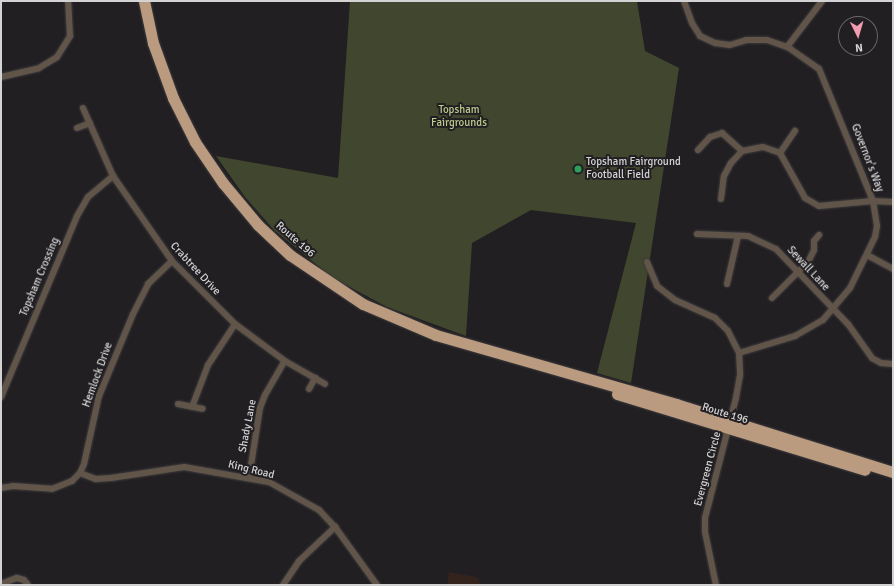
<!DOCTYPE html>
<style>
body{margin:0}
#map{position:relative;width:894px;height:586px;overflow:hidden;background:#211f22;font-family:Signika,sans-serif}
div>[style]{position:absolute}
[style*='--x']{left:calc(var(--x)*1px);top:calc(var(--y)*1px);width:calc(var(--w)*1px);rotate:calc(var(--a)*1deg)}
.industrial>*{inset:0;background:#34221c}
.green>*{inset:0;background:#41462e}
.roads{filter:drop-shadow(0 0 1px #3e3c3e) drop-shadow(0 0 1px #3e3c3e)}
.street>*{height:6px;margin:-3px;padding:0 3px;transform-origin:3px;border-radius:3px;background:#615449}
.highway>*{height:11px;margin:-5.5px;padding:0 5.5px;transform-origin:5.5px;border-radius:5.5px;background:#bb9b80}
.dots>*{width:11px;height:11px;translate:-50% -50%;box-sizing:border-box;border:2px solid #211f22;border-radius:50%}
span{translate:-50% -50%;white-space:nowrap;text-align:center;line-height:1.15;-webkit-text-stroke:4px #211f22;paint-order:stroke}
.park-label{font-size:11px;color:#bdca8c}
.street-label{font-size:11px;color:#d4d3d4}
.poi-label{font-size:11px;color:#d4d3d4}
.left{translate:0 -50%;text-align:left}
.frame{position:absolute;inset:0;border:2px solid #d4d3d4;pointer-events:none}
.north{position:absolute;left:838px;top:16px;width:40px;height:40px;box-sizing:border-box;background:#211f22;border:1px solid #696769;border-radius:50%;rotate:175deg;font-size:11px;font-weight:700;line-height:16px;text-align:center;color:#d4d3d4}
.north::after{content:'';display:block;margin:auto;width:14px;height:18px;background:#f29aae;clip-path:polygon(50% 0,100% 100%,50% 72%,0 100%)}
</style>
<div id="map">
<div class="industrial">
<div style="clip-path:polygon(449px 572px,477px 577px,482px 585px,447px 585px)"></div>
</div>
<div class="green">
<div style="clip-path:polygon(350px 1px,637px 1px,645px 51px,679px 68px,631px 383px,597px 373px,636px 223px,531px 210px,472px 243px,466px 336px,387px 307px,333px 278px,274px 230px,245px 197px,216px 156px,338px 178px)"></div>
</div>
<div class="roads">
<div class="street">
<div style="--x:684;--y:1;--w:23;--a:70"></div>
<div style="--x:692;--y:23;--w:15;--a:58"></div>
<div style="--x:700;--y:36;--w:17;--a:25"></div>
<div style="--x:715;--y:43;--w:15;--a:8"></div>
<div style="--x:730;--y:45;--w:17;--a:-17"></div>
<div style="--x:746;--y:40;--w:21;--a:0"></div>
<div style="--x:767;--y:40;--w:21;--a:19"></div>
<div style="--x:1;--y:77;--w:39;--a:-13"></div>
<div style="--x:39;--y:68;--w:21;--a:-31"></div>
<div style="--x:57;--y:57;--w:25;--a:-58"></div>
<div style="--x:70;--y:36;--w:35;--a:-93"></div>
<div style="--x:83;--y:108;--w:74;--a:66.2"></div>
<div style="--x:113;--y:176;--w:103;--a:55.2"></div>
<div style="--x:172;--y:261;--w:89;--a:45"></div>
<div style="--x:235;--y:324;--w:62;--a:36.5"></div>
<div style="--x:285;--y:361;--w:46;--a:29.9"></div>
<div style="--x:77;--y:128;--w:14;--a:-21"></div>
<div style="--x:698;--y:150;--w:18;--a:-47"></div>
<div style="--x:710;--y:137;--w:13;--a:-18"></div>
<div style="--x:722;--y:133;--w:27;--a:42"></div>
<div style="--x:780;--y:153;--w:27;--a:-56"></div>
<div style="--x:721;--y:199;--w:23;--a:-83"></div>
<div style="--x:724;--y:176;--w:15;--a:-62"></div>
<div style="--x:731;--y:163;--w:16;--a:-47"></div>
<div style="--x:742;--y:151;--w:21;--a:-11"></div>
<div style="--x:763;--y:147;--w:18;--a:19"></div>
<div style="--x:780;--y:153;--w:51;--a:60.9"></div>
<div style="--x:805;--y:198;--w:16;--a:30"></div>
<div style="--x:819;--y:206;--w:54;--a:-5.3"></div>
<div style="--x:873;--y:201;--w:20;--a:3"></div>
<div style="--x:697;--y:234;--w:51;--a:2.2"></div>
<div style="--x:748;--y:236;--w:31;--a:25"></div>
<div style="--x:776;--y:249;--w:104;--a:46.2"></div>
<div style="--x:848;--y:324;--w:42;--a:54.8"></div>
<div style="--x:872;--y:358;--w:10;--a:29"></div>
<div style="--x:881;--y:363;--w:12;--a:5"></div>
<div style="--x:867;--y:255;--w:30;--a:28"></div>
<div style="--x:647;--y:262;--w:26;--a:67"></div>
<div style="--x:657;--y:286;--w:23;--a:38"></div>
<div style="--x:675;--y:300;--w:44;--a:24.2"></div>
<div style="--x:715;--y:318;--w:18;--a:45"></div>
<div style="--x:728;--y:331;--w:25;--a:63"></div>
<div style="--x:739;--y:353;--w:22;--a:87"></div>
<div style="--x:740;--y:375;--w:23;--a:100"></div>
<div style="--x:736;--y:398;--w:124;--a:104.5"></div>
<div style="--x:705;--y:518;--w:14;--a:90"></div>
<div style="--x:705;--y:532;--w:54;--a:78.3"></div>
<div style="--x:727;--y:284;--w:49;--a:-77.1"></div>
<div style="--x:772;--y:298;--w:51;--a:-45"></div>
<div style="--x:808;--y:262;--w:13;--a:-63"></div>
<div style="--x:814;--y:250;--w:9;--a:-90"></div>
<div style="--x:814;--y:241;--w:8;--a:-50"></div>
<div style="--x:739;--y:353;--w:59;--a:-16.9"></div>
<div style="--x:795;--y:336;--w:32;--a:-30"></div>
<div style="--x:823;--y:320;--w:42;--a:-49.8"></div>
<div style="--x:850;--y:288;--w:57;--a:-63.9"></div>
<div style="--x:875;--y:237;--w:11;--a:-80"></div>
<div style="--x:877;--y:226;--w:25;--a:-99"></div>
<div style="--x:873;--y:201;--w:143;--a:-112.2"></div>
<div style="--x:819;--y:69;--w:39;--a:-145"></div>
<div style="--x:787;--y:47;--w:58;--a:-52.7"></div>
<div style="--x:309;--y:389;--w:13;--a:-61"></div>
<div style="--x:1;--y:397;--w:196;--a:-67.2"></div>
<div style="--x:77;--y:216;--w:22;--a:-60"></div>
<div style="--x:88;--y:197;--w:33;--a:-40"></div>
<div style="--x:178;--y:404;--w:25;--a:11"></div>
<div style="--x:192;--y:407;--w:45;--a:-69.1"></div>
<div style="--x:208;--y:365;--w:49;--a:-56.6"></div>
<div style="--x:80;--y:473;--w:17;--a:21"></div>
<div style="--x:96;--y:479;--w:15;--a:-4"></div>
<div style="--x:111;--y:478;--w:74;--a:-8.6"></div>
<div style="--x:184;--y:467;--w:86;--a:10"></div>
<div style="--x:269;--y:482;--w:57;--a:29.2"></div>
<div style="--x:319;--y:510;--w:23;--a:47"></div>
<div style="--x:335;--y:527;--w:72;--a:54.1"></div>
<div style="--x:249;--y:478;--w:71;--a:-81.1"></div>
<div style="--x:260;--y:408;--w:14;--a:-69"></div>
<div style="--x:265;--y:395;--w:39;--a:-60"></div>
<div style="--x:1;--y:488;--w:12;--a:-9"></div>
<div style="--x:13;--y:486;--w:39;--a:4"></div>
<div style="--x:52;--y:489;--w:22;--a:-22"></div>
<div style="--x:72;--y:481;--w:11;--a:-45"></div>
<div style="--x:80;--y:473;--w:10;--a:-66"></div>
<div style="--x:84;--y:464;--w:70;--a:-77.6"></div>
<div style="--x:99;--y:396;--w:89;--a:-67.5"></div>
<div style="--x:133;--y:314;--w:34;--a:-63"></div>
<div style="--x:148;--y:284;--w:33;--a:-44"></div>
<div style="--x:1;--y:584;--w:17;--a:-21"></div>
<div style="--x:17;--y:578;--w:7;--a:16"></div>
<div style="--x:24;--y:580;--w:6;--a:51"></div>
<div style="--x:283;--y:585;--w:29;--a:-56"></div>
<div style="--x:299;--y:561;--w:50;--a:-43.4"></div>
</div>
<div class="highway">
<div style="--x:144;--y:1;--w:43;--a:77.9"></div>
<div style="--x:153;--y:43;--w:59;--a:70"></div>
<div style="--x:173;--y:98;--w:49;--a:63.4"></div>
<div style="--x:195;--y:142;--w:50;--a:55.7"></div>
<div style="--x:223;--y:183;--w:55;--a:50.2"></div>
<div style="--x:258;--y:225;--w:44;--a:43.2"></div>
<div style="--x:290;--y:255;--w:88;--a:33.9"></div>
<div style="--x:363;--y:304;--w:79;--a:23"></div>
<div style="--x:436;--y:335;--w:250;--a:16"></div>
<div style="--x:676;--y:404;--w:227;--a:17.4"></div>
<div style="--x:617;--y:394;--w:259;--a:17"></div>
</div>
</div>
<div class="dots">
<div style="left:578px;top:169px;background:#2e9e5b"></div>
</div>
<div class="park-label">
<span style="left:459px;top:117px">Topsham<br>Fairgrounds</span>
</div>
<div class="street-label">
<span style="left:867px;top:158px;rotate:69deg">Governor's Way</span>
<span style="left:295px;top:240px;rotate:41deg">Route 196</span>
<span style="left:195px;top:269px;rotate:47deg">Crabtree Drive</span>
<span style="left:808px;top:269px;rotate:47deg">Sewall Lane</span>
<span style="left:40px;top:277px;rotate:-67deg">Topsham Crossing</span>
<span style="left:98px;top:375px;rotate:-70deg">Hemlock Drive</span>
<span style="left:725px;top:414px;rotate:17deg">Route 196</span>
<span style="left:248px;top:426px;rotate:-79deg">Shady Lane</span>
<span style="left:708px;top:469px;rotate:-75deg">Evergreen Circle</span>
<span style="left:251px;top:470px;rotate:14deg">King Road</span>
</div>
<div class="poi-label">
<span class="left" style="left:586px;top:169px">Topsham Fairground<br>Football Field</span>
</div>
<div class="frame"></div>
<div class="north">N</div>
</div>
